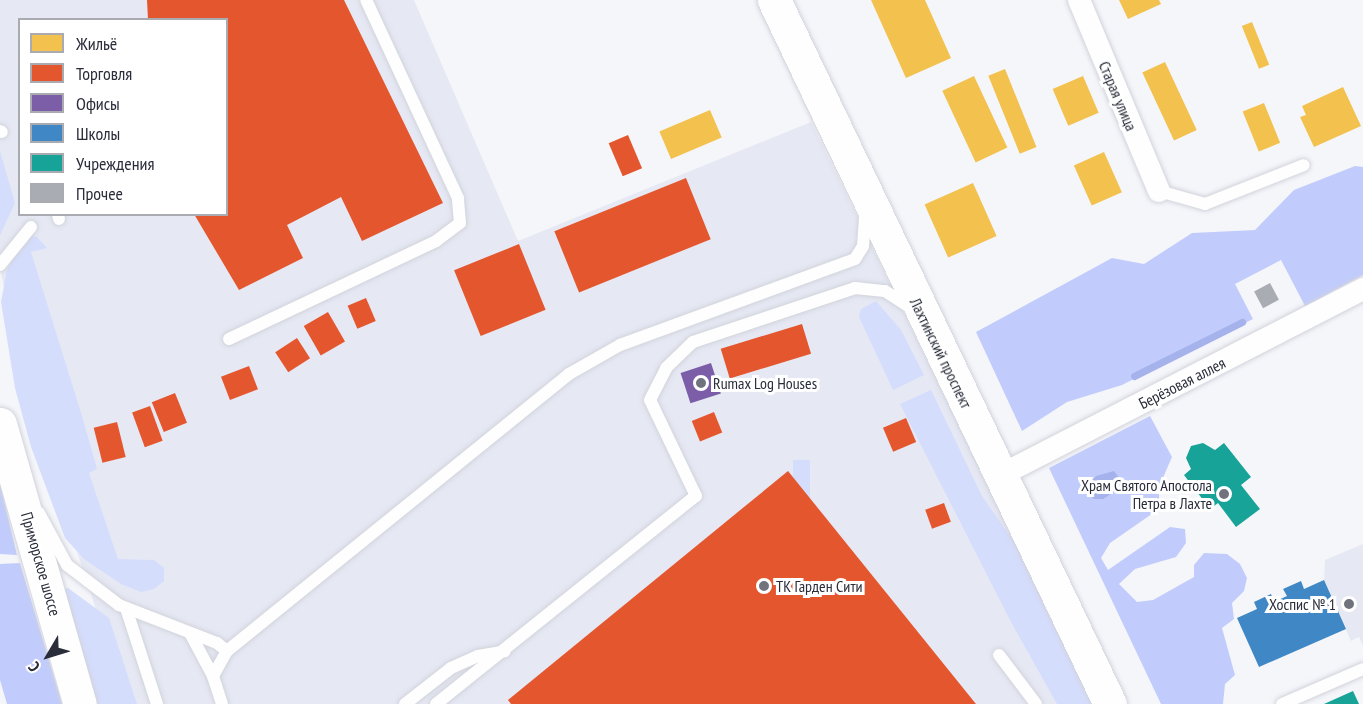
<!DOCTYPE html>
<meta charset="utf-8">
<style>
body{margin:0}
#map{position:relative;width:1363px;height:704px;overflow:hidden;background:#f5f6fa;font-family:"PT Sans Narrow",sans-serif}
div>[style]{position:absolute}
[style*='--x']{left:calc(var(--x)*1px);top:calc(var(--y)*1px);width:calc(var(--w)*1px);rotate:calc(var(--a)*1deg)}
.built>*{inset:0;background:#e6e9f4}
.green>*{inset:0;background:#d5ddfd;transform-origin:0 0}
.forest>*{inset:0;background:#c1ccfc}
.water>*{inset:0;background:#a5b2ec}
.homes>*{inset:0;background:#f2c14e;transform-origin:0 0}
.shops>*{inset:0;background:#e4572e;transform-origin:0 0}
.offices>*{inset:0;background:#7b5ea7;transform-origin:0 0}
.schools>*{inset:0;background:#3f88c5}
.public>*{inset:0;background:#17a398}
.stream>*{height:7px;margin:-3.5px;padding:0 3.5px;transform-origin:3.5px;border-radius:3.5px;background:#a5b2ec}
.building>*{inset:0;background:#aaacb4;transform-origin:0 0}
.roads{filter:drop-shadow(0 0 2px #d1d3db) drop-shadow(0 0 2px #d1d3db)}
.lane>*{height:12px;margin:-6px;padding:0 6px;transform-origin:6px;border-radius:6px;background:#fefefe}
.street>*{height:22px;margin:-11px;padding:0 11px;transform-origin:11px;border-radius:11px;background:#fefefe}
.primary>*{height:33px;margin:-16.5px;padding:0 16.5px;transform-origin:16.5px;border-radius:16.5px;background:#fefefe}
.dots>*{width:16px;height:16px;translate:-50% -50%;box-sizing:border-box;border:3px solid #fff;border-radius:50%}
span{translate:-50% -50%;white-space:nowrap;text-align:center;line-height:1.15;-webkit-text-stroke:6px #fff;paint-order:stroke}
.street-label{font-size:16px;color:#292c39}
.poi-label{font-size:16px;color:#292c39}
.left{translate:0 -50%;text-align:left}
.right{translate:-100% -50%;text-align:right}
.legend{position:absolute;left:18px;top:18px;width:210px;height:198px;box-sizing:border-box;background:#fff;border:2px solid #a9abb0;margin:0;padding:8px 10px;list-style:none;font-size:18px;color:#292c39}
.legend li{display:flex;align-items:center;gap:12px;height:30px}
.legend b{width:30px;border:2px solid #a9abb0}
.north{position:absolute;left:18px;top:626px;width:60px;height:60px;-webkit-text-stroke:4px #fff;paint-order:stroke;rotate:232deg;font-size:16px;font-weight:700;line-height:24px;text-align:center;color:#292c39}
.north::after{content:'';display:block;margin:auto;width:21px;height:27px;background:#292c39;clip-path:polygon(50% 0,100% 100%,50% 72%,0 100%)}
</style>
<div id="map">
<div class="built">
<div style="clip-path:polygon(evenodd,0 0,414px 0,518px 241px,811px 122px,1094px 704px,127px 704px,23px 387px,0 267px,0 0,20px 20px,226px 20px,226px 214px,20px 214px,20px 20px)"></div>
<div style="clip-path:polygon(1363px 544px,1363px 646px,1359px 637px,1351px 641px,1324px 580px,1325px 560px)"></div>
</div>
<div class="green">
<div style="clip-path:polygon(0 151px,15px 203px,0 235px)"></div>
<div style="clip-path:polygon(30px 236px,37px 237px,47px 248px,31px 252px,82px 416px,97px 469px,89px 473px,118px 559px,154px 560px,164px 568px,164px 581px,154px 589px,141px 592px,121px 584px,84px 559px,65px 538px,31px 447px,15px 388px,1px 302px,7px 270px,16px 251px)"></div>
<div style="clip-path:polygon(876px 301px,901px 330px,924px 375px,893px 390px,859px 317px,861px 309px)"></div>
<div style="clip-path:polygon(931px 390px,982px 496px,1026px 559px,1097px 704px,1057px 704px,1011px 622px,900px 404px)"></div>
<div style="left:793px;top:460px;width:17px;height:312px"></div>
<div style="clip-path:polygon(68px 588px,109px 618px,137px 704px,96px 704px,60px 597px,61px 590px)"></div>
</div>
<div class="forest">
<div style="clip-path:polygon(1355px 166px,1363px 167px,1363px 275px,1305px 306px,1281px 260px,1235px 284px,1253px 319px,1122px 385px,1067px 402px,1022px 431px,976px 332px,1112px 258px,1144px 264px,1192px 233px,1255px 230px,1294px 190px)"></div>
<div style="clip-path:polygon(1150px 416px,1172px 457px,1159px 487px,1159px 509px,1110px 543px,1101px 558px,1108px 570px,1170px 527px,1185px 529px,1186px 543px,1176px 557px,1135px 569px,1119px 584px,1137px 602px,1153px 600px,1194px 577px,1194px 565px,1204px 553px,1227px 554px,1240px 564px,1247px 578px,1244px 591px,1232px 603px,1234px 619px,1222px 628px,1235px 675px,1225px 684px,1223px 704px,1161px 704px,1049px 468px)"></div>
<div style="clip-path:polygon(0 484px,17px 555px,0 554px)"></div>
<div style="clip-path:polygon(20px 563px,62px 704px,7px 704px,0 680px,0 564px)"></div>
</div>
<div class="water">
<div style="clip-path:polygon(1114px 471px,1120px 479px,1117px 490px,1103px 499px,1094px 499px,1088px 494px,1088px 485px,1096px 476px)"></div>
</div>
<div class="homes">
<div style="clip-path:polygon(871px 0,925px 0,951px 58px,906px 78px)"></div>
<div style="clip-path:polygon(1119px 0,1159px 0,1161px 4px,1128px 19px)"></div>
<div style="left:1252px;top:22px;width:46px;height:11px;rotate:68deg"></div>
<div style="left:1165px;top:62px;width:75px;height:25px;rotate:65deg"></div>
<div style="left:1005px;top:69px;width:84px;height:18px;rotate:68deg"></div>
<div style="left:974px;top:76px;width:79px;height:35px;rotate:65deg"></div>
<div style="left:1083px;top:76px;width:40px;height:33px;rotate:67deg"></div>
<div style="clip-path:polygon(1343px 87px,1361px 126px,1314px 147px,1300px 117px,1306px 115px,1302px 106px)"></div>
<div style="left:1264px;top:103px;width:43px;height:23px;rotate:68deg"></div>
<div style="left:710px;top:110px;width:30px;height:55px;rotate:67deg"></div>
<div style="left:1104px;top:152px;width:44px;height:33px;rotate:66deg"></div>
<div style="left:973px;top:183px;width:58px;height:53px;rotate:66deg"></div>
</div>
<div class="shops">
<div style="clip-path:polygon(147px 0,344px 0,443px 203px,362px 241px,341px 197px,287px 225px,303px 258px,239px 290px,194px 214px,226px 214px,226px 20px,148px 20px)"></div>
<div style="left:628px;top:135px;width:36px;height:21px;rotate:67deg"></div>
<div style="left:686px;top:178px;width:66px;height:142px;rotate:68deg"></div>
<div style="left:519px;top:244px;width:71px;height:70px;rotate:68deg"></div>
<div style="left:366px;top:298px;width:25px;height:20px;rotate:67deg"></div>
<div style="left:328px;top:312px;width:34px;height:28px;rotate:60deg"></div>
<div style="left:802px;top:324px;width:31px;height:85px;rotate:73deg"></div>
<div style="left:297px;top:338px;width:24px;height:26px;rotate:57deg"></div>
<div style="left:249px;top:366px;width:25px;height:30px;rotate:69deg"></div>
<div style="left:175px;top:393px;width:32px;height:25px;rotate:68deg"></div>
<div style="left:150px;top:406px;width:37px;height:19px;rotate:70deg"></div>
<div style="left:714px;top:412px;width:22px;height:24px;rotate:68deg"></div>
<div style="left:906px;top:418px;width:26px;height:25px;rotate:67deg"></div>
<div style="left:117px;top:422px;width:36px;height:24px;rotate:76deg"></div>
<div style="clip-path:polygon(788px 471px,976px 704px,511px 704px,508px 700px)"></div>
<div style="left:944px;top:503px;width:20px;height:20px;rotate:70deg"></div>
</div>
<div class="offices">
<div style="left:711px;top:363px;width:32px;height:32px;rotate:72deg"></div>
</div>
<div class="schools">
<div style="clip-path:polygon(1324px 580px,1346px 629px,1259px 667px,1237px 618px,1257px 609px,1254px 602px,1271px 594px,1274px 602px,1287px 596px,1283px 589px,1301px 581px,1304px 589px)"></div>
</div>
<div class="public">
<div style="clip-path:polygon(1203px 443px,1215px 450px,1224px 443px,1251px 477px,1241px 485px,1260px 509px,1236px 527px,1218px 503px,1210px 509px,1184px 475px,1191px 469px,1186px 458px,1191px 446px)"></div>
<div style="clip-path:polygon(1353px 691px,1359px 704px,1324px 704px)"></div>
</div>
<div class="stream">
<div style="--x:1134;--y:376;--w:121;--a:-26.6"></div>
</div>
<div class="building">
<div style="left:1270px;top:283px;width:19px;height:18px;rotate:62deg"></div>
</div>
<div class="roads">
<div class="lane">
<div style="--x:0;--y:131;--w:2;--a:27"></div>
<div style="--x:1159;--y:191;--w:48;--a:15.8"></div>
<div style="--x:1205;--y:204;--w:106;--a:-21.5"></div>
<div style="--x:58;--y:214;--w:5;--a:79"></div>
<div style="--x:0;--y:265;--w:49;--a:-50.8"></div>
<div style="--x:229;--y:339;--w:229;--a:-25.3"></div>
<div style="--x:436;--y:241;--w:30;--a:-37"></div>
<div style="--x:460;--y:223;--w:25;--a:-95"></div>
<div style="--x:458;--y:198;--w:218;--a:-114.9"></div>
<div style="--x:39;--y:513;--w:59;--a:61.7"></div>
<div style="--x:67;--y:565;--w:66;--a:37.6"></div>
<div style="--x:119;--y:605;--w:105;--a:21.2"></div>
<div style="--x:217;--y:643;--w:13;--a:39"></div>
<div style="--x:126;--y:608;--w:101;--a:72.1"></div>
<div style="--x:190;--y:633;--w:49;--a:61.9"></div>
<div style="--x:999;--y:655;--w:61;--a:52.9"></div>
<div style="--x:222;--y:704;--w:29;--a:-108"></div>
<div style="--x:213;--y:676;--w:29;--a:-61"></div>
<div style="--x:227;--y:651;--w:440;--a:-39"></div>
<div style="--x:569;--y:374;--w:59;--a:-29.6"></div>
<div style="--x:620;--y:345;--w:250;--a:-20.1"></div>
<div style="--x:855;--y:259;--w:15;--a:-58"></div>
<div style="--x:863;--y:246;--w:32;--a:-86"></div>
<div style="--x:405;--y:704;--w:58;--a:-38"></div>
<div style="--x:451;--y:668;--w:30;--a:-24"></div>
<div style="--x:478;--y:656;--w:27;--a:-10"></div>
<div style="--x:436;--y:704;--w:333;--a:-38.7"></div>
<div style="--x:696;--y:496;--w:106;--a:-115.6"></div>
<div style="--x:650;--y:400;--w:36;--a:-63"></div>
<div style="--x:666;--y:368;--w:37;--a:-44"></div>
<div style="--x:693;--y:342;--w:171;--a:-18.4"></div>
<div style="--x:855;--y:288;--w:30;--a:6"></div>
<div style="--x:885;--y:291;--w:31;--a:33"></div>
<div style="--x:1282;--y:704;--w:88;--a:-23.4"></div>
</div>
<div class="street">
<div style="--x:1079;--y:0;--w:207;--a:67.3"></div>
<div style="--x:1001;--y:475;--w:407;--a:-27.2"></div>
</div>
<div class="primary">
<div style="--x:774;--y:0;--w:780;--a:64.49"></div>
<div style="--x:0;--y:424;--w:291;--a:74.1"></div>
</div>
</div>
<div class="dots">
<div style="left:701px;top:383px;background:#70737d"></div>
<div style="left:1224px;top:494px;background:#70737d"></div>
<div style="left:764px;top:586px;background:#70737d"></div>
<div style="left:1349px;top:604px;background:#70737d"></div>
</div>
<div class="street-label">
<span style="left:1118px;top:96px;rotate:67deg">Старая улица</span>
<span style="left:941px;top:353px;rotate:64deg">Лахтинский проспект</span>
<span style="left:1182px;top:383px;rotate:-27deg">Берёзовая аллея</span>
<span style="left:41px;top:564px;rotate:74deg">Приморское шоссе</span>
</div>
<div class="poi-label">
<span class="left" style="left:713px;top:383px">Rumax Log Houses</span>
<span class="right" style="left:1212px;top:494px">Храм Святого Апостола<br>Петра в Лахте</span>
<span class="left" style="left:776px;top:586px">ТК Гарден Сити</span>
<span class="right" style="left:1336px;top:604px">Хоспис № 1</span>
</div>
<ul class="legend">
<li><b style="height:16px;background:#f2c14e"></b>Жильё</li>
<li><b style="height:16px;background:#e4572e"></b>Торговля</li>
<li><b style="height:16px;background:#7b5ea7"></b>Офисы</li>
<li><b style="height:16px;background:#3f88c5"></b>Школы</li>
<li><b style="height:16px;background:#17a398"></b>Учреждения</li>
<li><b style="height:16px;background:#aaacb4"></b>Прочее</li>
</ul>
<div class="north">С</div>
</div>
